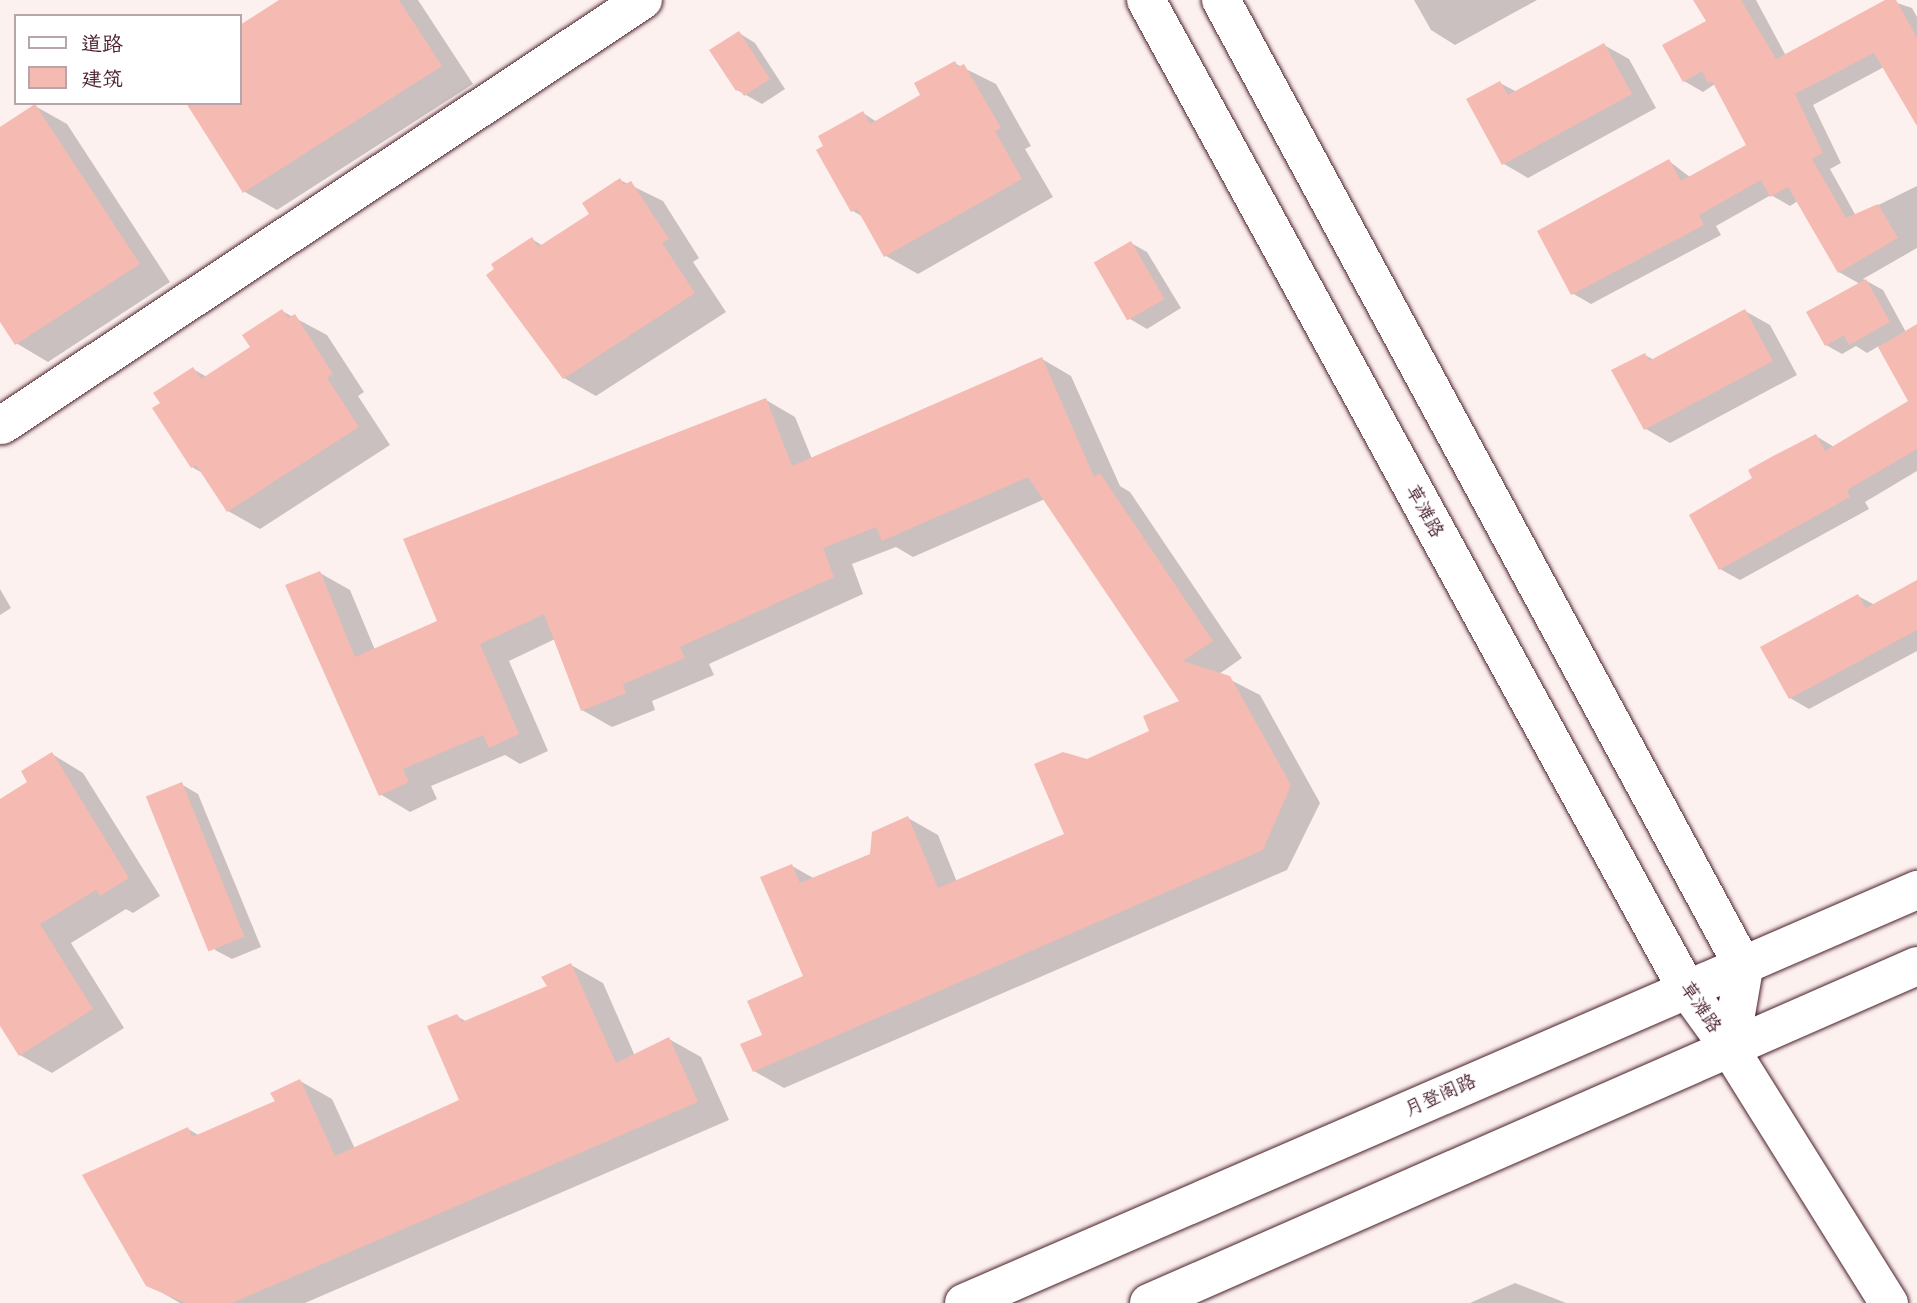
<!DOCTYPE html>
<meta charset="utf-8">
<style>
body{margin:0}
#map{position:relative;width:1917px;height:1303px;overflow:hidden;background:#fdf1ef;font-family:Delius,"LXGW WenKai TC",sans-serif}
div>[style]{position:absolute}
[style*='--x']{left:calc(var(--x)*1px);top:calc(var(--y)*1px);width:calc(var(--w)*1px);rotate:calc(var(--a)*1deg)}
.shadow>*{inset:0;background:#0003}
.building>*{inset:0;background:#f5bab1;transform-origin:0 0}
.roads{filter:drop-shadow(0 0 2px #4a1f2b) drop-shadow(0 0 2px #4a1f2b)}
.minor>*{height:38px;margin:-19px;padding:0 19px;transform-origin:19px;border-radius:19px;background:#fff}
.major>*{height:38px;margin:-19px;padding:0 19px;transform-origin:19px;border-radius:19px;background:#fff}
span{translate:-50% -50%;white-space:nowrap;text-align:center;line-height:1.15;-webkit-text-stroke:6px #fff;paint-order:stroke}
.street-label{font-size:19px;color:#4a1f2b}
.legend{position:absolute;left:14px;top:14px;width:228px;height:91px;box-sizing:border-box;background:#fff;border:2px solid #b7a5aa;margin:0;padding:9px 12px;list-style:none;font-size:21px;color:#4a1f2b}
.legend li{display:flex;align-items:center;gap:14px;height:35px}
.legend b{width:35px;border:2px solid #b7a5aa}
</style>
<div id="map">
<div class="shadow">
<div style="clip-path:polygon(282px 0,418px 0,473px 84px,277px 210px,245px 192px,240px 27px)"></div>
<div style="clip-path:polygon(1414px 0,1537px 0,1455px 45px,1431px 30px)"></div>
<div style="clip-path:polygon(1695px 0,1756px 0,1786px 56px,1888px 0,1912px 8px,1917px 17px,1917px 114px,1884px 67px,1813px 105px,1841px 163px,1830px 169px,1856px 216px,1917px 186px,1917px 248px,1863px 279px,1883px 290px,1907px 334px,1917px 329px,1917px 471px,1865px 502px,1869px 509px,1740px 580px,1720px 569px,1754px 479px,1816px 436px,1834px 447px,1911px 402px,1879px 346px,1867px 353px,1856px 346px,1842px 354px,1826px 345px,1860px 284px,1839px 272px,1798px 201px,1790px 206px,1771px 195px,1716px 226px,1721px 235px,1591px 304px,1572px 293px,1669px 161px,1691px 178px,1749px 145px,1715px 84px,1703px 92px,1684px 81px,1708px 22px)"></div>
<div style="clip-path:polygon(739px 33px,755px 43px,785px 89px,762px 104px,737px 90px)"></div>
<div style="clip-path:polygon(1604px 45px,1629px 59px,1656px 108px,1528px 178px,1504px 164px,1500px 83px,1517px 92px)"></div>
<div style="clip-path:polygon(954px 63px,996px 84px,1031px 146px,1025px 149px,1053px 197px,918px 274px,886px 256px,863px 217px,853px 211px,863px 113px,877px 122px,923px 95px)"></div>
<div style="clip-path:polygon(35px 106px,67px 124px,170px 282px,48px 362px,16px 343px,0 319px,0 129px)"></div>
<div style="clip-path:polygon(620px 180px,663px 201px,699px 258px,693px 262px,726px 312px,596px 396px,564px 378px,488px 275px,532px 239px,543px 246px,591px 215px)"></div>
<div style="clip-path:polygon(1131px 243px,1147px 252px,1181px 308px,1147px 329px,1130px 319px)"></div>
<div style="clip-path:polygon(282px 311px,327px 335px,364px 392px,358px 396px,390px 445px,260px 529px,228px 511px,204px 474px,192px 467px,193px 369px,207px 377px,253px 347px)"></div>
<div style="clip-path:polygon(1745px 311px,1770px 325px,1797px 375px,1670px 443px,1646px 429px,1645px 355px,1654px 360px)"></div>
<div style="clip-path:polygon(1042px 359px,1071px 376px,1120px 486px,1130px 492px,1242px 658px,1219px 674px,1260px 695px,1320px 803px,1287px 870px,784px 1088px,754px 1071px,765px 1036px,805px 977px,792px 866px,815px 879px,871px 855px,908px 818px,938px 835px,957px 882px,1066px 835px,1087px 761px,1152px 732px,1181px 701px,1045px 499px,913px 557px,896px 547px,852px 564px,863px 594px,709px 664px,714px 675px,652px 701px,655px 710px,612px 727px,582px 710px,555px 639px,509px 661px,548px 751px,520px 764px,505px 755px,431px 786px,437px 799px,410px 812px,380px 794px,320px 573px,350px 590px,375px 650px,439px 622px,766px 400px,795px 417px,812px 459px)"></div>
<div style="clip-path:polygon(1917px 582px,1917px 651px,1809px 709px,1790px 698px,1858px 596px,1875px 605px)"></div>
<div style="clip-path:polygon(0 589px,11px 608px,0 615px)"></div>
<div style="clip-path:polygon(52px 754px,83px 773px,160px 896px,133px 913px,126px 909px,71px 943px,124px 1028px,52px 1073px,20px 1055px,0 1023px,0 801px,29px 782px)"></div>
<div style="clip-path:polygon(181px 784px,198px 794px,261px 947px,232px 959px,215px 950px)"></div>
<div style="clip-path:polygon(571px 965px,603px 983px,635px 1056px,669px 1039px,701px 1057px,729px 1120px,305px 1303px,180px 1303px,147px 1284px,188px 1129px,200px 1136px,277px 1101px,300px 1081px,332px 1099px,355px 1149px,461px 1101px,457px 1016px,467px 1022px,549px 987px)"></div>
<div style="clip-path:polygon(1515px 1283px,1566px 1303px,1470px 1303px)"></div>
</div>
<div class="building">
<div style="clip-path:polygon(279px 0,399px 0,442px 66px,243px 193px,186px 103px,240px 103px,240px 25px)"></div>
<div style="clip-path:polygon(1693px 0,1741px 0,1776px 59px,1885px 0,1896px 0,1917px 38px,1917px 126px,1874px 53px,1795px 94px,1823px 153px,1812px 159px,1846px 218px,1878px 204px,1898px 238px,1838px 273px,1788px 187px,1770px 197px,1761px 180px,1699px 215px,1704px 225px,1571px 295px,1537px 231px,1669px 159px,1681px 181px,1746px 145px,1712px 81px,1708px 83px,1702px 71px,1683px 82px,1662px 45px,1706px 21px)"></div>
<div style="clip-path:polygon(739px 31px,770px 79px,744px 96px,739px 89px,736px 91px,709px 50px)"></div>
<div style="clip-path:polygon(1604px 43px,1632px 94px,1502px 165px,1466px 99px,1500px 81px,1508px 95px)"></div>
<div style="clip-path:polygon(955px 61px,958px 67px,964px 64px,1001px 128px,995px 131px,1022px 179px,884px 257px,857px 209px,851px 212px,816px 150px,823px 146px,818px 136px,863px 111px,870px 124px,920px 95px,914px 83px)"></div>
<div style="clip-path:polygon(35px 104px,140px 264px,15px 345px,0 322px,0 127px)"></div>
<div style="clip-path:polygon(620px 178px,624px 185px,631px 181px,669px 239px,662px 243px,695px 293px,563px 379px,486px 275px,494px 269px,491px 264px,532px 237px,538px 247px,589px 214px,582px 203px)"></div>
<div style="left:1131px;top:241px;width:67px;height:43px;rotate:60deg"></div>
<div style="clip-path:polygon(1866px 279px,1890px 322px,1849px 345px,1844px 335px,1825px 346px,1806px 312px)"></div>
<div style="clip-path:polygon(282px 309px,288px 318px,295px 314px,333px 374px,327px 378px,359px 427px,227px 512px,196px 465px,191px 468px,152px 408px,160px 403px,153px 393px,193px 367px,201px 379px,250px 347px,242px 335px)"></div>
<div style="clip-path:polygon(1745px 309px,1773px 361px,1644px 430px,1611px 370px,1645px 353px,1649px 361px)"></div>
<div style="clip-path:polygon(1917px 324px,1917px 449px,1847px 490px,1850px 497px,1719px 570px,1689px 515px,1752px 478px,1748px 470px,1773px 456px,1816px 434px,1825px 451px,1908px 401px,1878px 347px)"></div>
<div style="clip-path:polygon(1042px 357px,1094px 477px,1100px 473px,1213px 641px,1183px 661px,1230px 676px,1291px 785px,1263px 850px,753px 1072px,740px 1044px,762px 1035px,747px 1001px,803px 976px,760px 877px,792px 864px,800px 883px,870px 854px,872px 832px,908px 816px,938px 888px,1064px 834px,1034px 764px,1063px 752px,1087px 759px,1149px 731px,1143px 716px,1179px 701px,1028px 477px,882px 541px,876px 527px,823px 548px,834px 577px,680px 647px,685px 658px,623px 684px,626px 693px,581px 711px,544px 614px,480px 644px,519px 734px,489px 748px,483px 735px,403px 769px,409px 782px,379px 796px,285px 585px,320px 571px,355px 657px,437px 621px,403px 539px,766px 398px,792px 466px)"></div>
<div style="clip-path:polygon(1917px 580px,1917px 630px,1789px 699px,1760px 647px,1858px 594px,1866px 608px)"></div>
<div style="clip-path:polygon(52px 752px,129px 878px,100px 896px,96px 890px,40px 924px,93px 1009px,19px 1056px,0 1026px,0 799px,27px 782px,21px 771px)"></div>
<div style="left:182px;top:782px;width:167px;height:39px;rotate:68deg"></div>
<div style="clip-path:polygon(571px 963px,616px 1063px,669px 1037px,698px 1102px,232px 1303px,186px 1303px,146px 1286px,82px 1175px,188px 1127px,192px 1137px,275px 1101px,270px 1093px,300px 1079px,335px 1156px,459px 1100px,427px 1026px,457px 1014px,462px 1022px,547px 986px,541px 977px)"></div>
</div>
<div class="roads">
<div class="minor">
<div style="--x:1146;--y:0;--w:1126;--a:61.34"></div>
<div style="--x:1686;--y:988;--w:75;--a:54.2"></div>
<div style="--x:1221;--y:0;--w:1100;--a:61.62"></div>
<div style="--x:1744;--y:968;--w:82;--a:99.8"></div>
<div style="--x:2;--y:425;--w:769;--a:-33.55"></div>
</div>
<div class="major">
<div style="--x:1730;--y:1049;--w:300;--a:58"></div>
<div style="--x:964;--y:1303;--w:1039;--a:-23.43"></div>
<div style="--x:1149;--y:1303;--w:839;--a:-23.69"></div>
</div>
</div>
<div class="street-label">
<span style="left:1425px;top:511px;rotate:61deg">草滩路</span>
<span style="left:1701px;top:1007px;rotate:56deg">草滩路</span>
<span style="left:1440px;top:1095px;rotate:-24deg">月登阁路</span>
</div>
<ul class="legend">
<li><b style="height:9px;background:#fff"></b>道路</li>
<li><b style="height:19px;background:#f5bab1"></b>建筑</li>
</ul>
</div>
